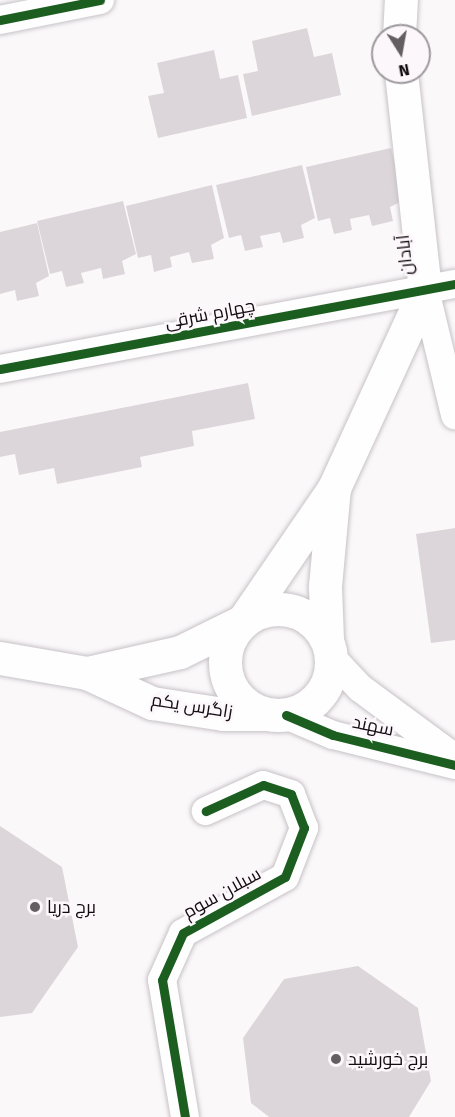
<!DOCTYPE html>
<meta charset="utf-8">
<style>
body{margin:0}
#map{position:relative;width:455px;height:1117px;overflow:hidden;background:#fbf8fa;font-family:"Fira Sans",Cairo,sans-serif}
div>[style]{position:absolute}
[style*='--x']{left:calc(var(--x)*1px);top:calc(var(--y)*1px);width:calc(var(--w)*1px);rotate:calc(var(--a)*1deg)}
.building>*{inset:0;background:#dcd6da}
.roads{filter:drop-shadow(0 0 2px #c7c2c6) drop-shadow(0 0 2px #c7c2c6)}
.street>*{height:28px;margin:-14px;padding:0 14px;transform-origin:14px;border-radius:14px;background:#fefefe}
.secondary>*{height:33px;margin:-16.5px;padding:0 16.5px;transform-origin:16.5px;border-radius:16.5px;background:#fefefe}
.secondary>.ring{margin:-16.5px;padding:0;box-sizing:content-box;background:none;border:33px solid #fefefe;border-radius:50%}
.cycleway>*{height:9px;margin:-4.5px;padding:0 4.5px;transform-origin:4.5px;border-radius:4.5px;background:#1b5e20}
.dots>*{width:16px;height:16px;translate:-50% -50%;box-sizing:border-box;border:3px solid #fcf7fb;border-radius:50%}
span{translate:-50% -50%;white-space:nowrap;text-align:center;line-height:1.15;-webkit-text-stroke:5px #fcf7fb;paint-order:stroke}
.street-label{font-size:18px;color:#120b11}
.poi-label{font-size:18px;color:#120b11}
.left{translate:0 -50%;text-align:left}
.north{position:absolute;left:371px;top:24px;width:60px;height:60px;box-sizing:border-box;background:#fcf7fb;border:2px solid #9e999d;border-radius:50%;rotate:169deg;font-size:16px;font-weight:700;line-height:24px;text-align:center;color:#120b11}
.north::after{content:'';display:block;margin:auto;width:21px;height:27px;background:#645e63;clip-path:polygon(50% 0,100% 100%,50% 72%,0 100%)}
</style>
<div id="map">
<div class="building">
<div style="clip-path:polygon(307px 28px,314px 57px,332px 53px,341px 95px,252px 116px,243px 74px,258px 71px,252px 41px)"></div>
<div style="clip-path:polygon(214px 50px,220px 79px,238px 75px,247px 118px,158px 138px,148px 96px,164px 93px,157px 63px)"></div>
<div style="clip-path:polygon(391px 148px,404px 200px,390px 207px,393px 221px,372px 226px,369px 215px,350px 219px,352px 230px,334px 234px,330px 218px,318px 221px,306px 167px)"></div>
<div style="clip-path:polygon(302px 165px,315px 218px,301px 225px,304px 238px,283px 243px,280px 232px,260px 236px,263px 247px,245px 251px,241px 235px,229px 238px,216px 185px)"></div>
<div style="clip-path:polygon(212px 185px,224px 238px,211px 245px,214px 259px,192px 263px,189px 252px,170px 257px,172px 267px,154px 272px,151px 255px,138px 258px,126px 206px)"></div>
<div style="clip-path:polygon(123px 201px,136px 254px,122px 261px,125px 274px,103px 279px,101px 268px,81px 273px,84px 283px,66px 287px,62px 271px,50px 274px,37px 221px)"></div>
<div style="clip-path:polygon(37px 223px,49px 276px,36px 283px,39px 296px,17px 301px,15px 290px,0 294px,0 232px)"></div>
<div style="clip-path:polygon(248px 383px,255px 419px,192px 431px,194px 446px,140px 457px,142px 467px,57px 484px,54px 468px,19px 475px,15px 454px,0 457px,0 432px)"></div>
<div style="clip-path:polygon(455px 528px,455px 640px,431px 643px,416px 534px)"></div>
<div style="clip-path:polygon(0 826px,62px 867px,78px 947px,32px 1013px,0 1017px)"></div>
<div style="clip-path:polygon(358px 966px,418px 1008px,431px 1081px,409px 1117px,269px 1117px,251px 1103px,243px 1038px,284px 979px)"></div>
</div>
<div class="roads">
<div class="street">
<div style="--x:0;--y:20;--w:102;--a:-11.3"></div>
<div style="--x:425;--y:290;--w:129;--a:76.5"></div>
<div style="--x:0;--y:369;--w:463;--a:-10.6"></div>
<div style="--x:332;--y:658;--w:41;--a:47"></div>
<div style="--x:360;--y:688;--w:118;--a:36.4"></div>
<div style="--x:286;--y:715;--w:51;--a:23.1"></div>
<div style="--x:333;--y:735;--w:126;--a:13.8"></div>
<div style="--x:185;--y:1117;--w:139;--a:-99.5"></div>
<div style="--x:162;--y:980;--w:51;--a:-65.9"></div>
<div style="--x:183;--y:933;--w:116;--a:-28.8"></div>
<div style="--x:285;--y:877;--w:53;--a:-68.8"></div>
<div style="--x:304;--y:828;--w:36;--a:-111"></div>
<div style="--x:291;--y:794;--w:29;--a:-162"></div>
<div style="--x:263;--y:785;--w:63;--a:155.5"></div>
</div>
<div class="secondary">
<div style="--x:399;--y:36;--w:36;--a:-87"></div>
<div class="ring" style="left:225px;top:609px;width:73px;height:73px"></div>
<div style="--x:327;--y:639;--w:53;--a:-92.2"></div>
<div style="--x:325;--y:586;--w:98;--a:-84.8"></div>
<div style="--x:0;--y:658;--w:88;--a:9.8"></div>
<div style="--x:87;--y:673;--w:72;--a:24.8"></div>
<div style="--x:152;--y:703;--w:72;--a:8.8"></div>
<div style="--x:223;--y:714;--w:43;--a:0"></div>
<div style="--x:87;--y:673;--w:95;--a:-12.7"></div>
<div style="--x:180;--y:652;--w:70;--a:-26.2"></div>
<div style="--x:243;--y:621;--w:161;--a:-55.6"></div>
<div style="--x:334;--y:488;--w:218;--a:-65.3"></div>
<div style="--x:425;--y:290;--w:219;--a:-96.3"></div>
</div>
</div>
<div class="cycleway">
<div style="--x:0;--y:20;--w:102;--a:-11.3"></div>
<div style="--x:0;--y:369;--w:463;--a:-10.6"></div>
<div style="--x:286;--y:715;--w:51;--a:23.1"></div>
<div style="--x:333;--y:735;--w:126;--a:13.8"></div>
<div style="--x:185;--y:1117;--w:139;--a:-99.5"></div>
<div style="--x:162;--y:980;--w:51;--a:-65.9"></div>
<div style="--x:183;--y:933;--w:116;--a:-28.8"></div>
<div style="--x:285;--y:877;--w:53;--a:-68.8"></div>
<div style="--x:304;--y:828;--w:36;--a:-111"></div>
<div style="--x:291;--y:794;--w:29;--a:-162"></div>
<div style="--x:263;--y:785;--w:63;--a:155.5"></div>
</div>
<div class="dots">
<div style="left:35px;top:907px;background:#645e63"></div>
<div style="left:336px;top:1059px;background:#645e63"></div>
</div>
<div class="street-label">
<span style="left:405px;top:255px;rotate:-96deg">آبادان</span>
<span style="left:210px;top:314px;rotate:-11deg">چهارم شرقی</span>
<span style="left:192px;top:706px;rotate:9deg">زاگرس یکم</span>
<span style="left:373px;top:726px;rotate:12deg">سهند</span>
<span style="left:222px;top:893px;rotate:-29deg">سبلان سوم</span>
</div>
<div class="poi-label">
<span class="left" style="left:47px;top:907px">برج دریا</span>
<span class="left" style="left:348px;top:1059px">برج خورشید</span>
</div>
<div class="north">N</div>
</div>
